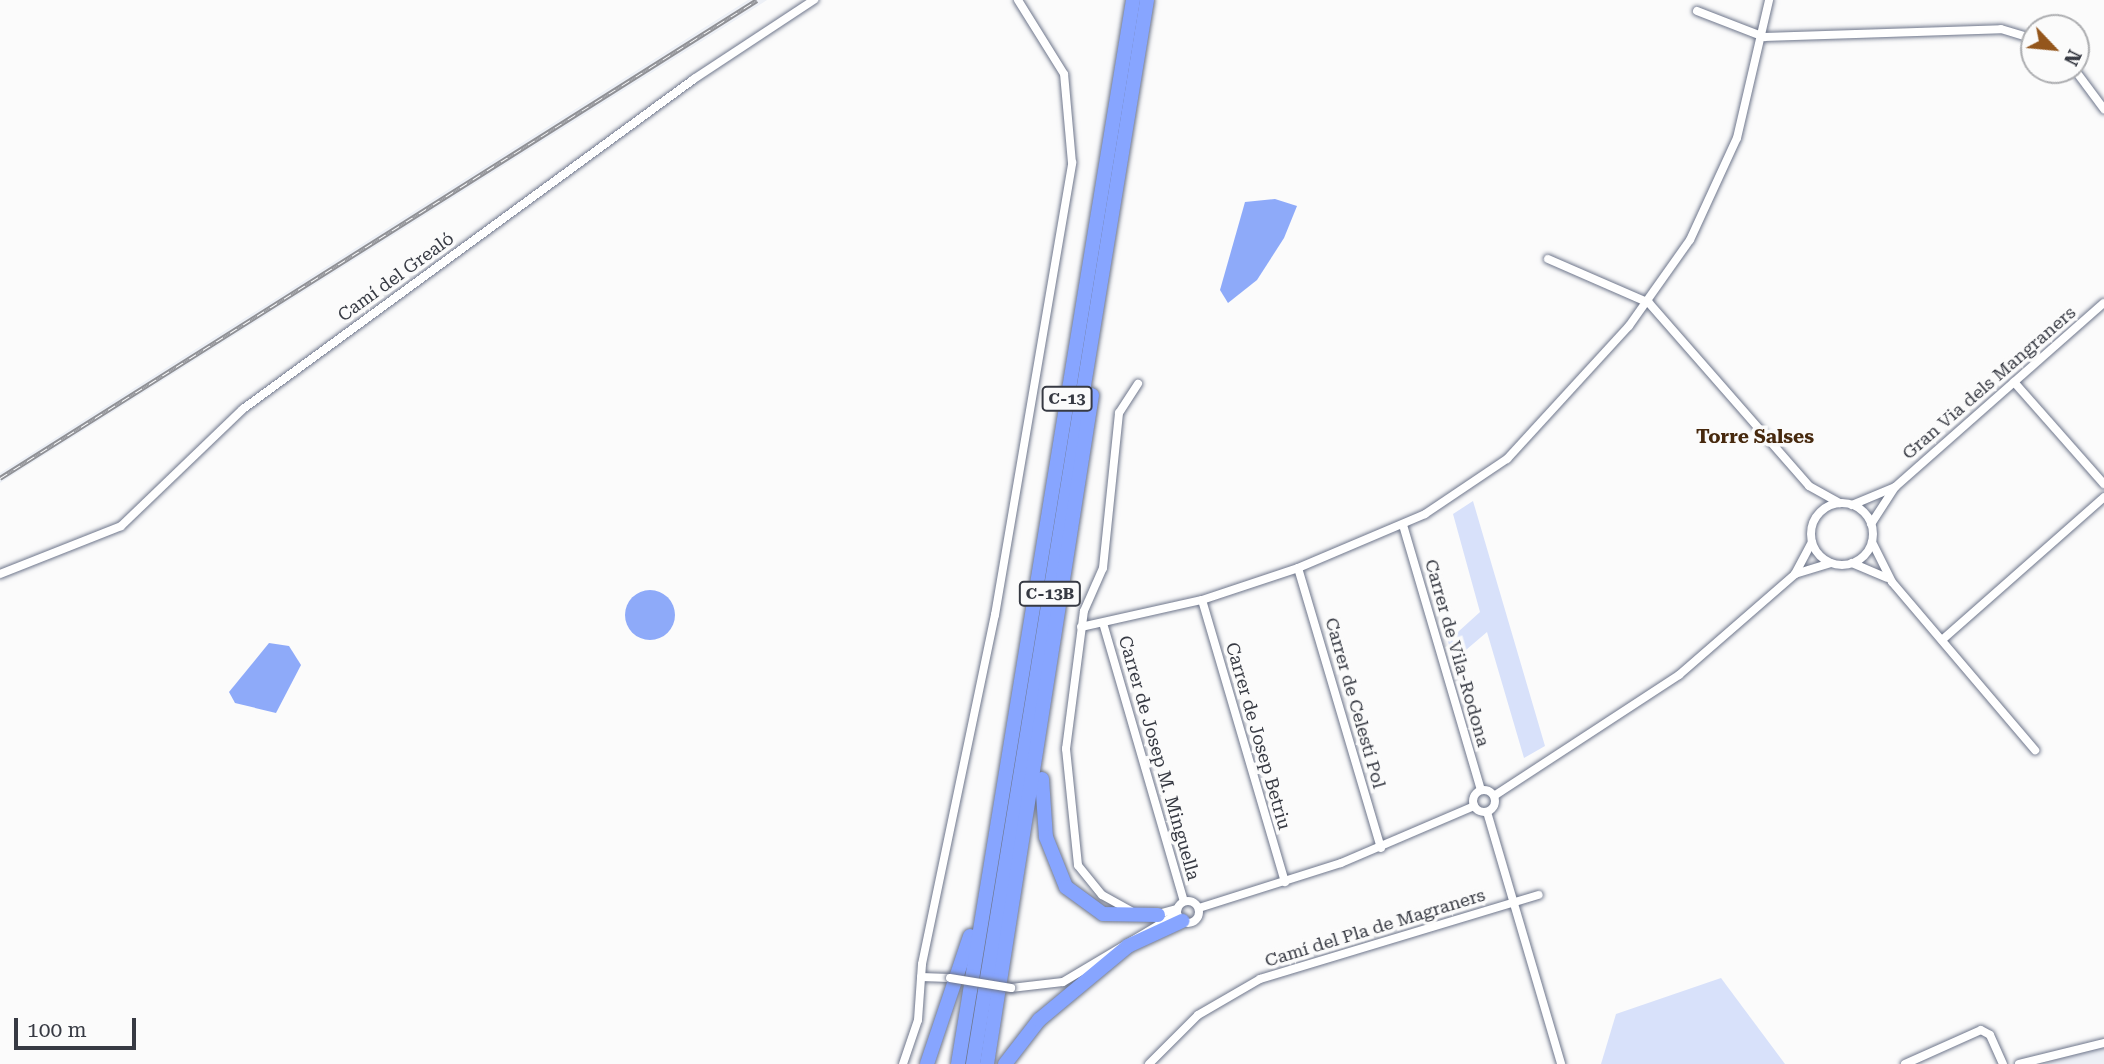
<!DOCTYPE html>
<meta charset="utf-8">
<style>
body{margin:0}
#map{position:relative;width:2104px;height:1064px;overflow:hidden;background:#fbfbfb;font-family:"Roboto Serif",serif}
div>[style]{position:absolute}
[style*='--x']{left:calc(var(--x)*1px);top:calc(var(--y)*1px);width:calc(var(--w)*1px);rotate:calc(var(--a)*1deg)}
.built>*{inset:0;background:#edf0f6}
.green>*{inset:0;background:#d8e1fa}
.water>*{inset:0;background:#8eaaf9}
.round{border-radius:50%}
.roads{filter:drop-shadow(0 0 2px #6e768b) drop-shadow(0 0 2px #6e768b)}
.street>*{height:8px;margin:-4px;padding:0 4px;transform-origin:4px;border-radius:4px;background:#fff}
.street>.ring{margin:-4px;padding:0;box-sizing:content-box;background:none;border:8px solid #fff;border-radius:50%}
.highway>*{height:14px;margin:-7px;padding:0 7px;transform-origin:7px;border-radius:7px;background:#87a5ff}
.rail>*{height:5px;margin-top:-2.5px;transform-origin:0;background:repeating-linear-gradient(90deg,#fbfbfb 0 8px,#909196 0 16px);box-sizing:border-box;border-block:2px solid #909196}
.bridges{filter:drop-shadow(0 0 2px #6e768b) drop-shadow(0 0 2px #6e768b)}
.street-bridge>*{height:8px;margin:-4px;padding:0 4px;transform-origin:4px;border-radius:4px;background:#fff}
span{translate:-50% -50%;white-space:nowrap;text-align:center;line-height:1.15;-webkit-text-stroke:7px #fbfbfb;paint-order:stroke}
.shield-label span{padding:2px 5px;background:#fbfbfb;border:2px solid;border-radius:5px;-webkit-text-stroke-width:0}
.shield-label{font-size:16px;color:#373a43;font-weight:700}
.street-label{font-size:18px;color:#373a43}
.neighbourhood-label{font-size:19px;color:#47290e;font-weight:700}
.north{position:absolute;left:2020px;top:14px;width:70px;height:70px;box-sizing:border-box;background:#fbfbfb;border:2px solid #adaeb1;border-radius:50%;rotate:116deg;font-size:19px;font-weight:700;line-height:28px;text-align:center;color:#373a43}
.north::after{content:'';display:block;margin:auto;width:24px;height:32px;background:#94561c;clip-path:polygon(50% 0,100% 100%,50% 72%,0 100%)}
.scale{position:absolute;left:14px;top:1018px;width:122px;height:32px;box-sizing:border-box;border:4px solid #373a43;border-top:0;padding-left:9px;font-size:21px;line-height:24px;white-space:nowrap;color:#373a43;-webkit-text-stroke:5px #fbfbfb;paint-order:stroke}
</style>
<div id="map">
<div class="built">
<div style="clip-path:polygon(748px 0,767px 0,0 483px,0 473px)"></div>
<div style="clip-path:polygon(2104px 1043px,2104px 1064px,2045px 1064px)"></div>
</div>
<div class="green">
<div style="clip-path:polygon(1473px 501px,1545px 746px,1524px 758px,1487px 632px,1453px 661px,1448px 641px,1480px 612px,1453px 514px)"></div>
<div style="clip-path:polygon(1721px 978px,1785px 1064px,1601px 1064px,1616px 1014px)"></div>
</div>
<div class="water">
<div style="clip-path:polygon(1275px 199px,1297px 206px,1284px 238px,1257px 280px,1228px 303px,1220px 290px,1245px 202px)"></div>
<div class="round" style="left:625px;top:590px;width:50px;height:50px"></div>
<div style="clip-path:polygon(269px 643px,289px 646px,301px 665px,276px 713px,235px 703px,229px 692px)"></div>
</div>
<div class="roads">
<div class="street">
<div style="--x:1697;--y:11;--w:72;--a:21.2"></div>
<div style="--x:1764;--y:37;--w:237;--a:-1.9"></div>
<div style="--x:2001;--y:29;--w:34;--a:17"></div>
<div style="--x:2075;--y:70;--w:49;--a:53.4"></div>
<div style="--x:1548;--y:259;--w:110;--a:23.5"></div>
<div style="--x:1649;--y:303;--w:243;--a:48.8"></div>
<div style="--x:1809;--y:486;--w:35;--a:29"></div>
<div style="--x:2014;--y:382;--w:136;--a:48.6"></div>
<div class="ring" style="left:1811px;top:503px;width:54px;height:54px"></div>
<div style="--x:1852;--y:505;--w:47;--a:-22.7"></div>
<div style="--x:1895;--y:487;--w:278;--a:-41.4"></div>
<div style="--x:1871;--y:524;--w:44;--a:-57"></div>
<div style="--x:1403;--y:525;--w:276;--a:73.6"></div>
<div style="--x:1872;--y:542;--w:45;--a:63.4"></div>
<div style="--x:1892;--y:582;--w:221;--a:49.6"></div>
<div style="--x:1852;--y:563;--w:38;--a:23"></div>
<div style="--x:1298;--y:568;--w:292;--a:73.5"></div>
<div style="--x:0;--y:574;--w:130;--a:-21.6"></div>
<div style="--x:121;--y:526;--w:169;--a:-43.8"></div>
<div style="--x:243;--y:409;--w:559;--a:-36.19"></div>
<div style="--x:694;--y:79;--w:144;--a:-33.4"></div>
<div style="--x:1795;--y:574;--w:37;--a:-17"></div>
<div style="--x:1202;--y:600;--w:294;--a:73.6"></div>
<div style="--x:1103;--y:623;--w:290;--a:73.8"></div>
<div style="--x:1081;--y:627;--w:124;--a:-12.6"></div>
<div style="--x:1202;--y:600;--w:101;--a:-18.4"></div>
<div style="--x:1298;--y:568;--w:138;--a:-23"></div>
<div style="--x:1425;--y:514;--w:99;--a:-33.9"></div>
<div style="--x:1507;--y:459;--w:180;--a:-47.5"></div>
<div style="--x:1629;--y:326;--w:105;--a:-54.7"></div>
<div style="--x:1690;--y:240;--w:112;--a:-65.3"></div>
<div style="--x:1737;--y:138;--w:142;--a:-76.9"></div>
<div style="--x:1942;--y:640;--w:216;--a:-41.4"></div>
<div class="ring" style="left:1473px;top:790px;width:14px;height:14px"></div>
<div style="--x:1494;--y:796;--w:221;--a:-33.2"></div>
<div style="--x:1679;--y:675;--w:154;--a:-41"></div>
<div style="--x:1795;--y:574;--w:36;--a:-62"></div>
<div style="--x:1487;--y:812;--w:263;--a:73.6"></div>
<div class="ring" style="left:1177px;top:901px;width:14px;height:14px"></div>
<div style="--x:1199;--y:908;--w:149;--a:-17.6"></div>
<div style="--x:1341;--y:863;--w:145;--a:-23.2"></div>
<div style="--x:1131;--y:911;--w:33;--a:-151"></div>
<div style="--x:1102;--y:895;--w:38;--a:-129"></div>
<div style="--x:1078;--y:865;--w:117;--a:-95.9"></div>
<div style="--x:1066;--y:749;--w:139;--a:-82.6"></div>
<div style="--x:1084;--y:611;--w:47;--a:-66.2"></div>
<div style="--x:1103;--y:568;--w:156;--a:-84.1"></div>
<div style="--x:1119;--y:413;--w:35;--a:-57"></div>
<div style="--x:1154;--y:915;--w:24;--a:-15"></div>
<div style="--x:921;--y:977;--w:29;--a:2"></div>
<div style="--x:1011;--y:988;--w:52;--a:-6.6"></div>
<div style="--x:1063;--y:982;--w:133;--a:-30.8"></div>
<div style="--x:903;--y:1064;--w:46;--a:-71.2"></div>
<div style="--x:918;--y:1020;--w:56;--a:-85.9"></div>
<div style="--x:922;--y:964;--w:357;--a:-78.2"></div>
<div style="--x:995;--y:615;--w:459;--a:-80.3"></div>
<div style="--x:1072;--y:163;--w:89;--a:-95.1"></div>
<div style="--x:1064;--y:74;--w:87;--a:-121.9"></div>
<div style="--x:1149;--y:1064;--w:69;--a:-45"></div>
<div style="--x:1198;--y:1015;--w:72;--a:-30.1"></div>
<div style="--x:1260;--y:979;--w:291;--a:-16.8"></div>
<div style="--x:1905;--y:1064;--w:83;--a:-24.1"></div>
<div style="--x:1981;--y:1030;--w:10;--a:29"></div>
<div style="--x:1990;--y:1035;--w:32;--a:66"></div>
<div style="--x:2019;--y:1064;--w:88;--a:-13.9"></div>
</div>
<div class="highway">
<div style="--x:1042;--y:779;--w:58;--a:86.1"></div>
<div style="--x:1046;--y:837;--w:54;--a:68.2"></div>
<div style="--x:1066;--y:887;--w:46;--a:36.1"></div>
<div style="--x:1103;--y:914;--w:55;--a:1"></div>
<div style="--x:927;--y:1064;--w:135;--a:-71.4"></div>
<div style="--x:958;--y:1064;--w:1078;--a:-80.66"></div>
<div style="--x:973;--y:1064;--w:1078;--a:-80.71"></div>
<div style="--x:987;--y:1064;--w:677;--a:-81.08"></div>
<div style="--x:1005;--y:1064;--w:56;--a:-52.3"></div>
<div style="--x:1039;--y:1020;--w:116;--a:-39.7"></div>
<div style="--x:1128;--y:946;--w:60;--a:-24.8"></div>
</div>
</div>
<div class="rail">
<div style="--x:0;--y:478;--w:895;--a:-32.27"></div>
</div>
<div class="bridges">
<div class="street-bridge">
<div style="--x:950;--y:978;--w:62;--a:9.3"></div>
</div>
</div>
<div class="shield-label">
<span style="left:1067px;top:399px">C-13</span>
<span style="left:1050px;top:594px">C-13B</span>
</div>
<div class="street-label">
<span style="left:396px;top:277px;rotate:-36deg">Camí del Grealó</span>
<span style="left:1989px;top:383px;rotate:-41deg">Gran Via dels Mangraners</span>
<span style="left:1457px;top:653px;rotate:74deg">Carrer de Vila-Rodona</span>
<span style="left:1355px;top:703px;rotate:74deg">Carrer de Celestí Pol</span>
<span style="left:1258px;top:736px;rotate:74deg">Carrer de Josep Betriu</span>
<span style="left:1159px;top:758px;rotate:74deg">Carrer de Josep M. Minguella</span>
<span style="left:1375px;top:928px;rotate:-17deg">Camí del Pla de Magraners</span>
</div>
<div class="neighbourhood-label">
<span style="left:1755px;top:437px">Torre Salses</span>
</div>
<div class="north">N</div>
<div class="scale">100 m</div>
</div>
